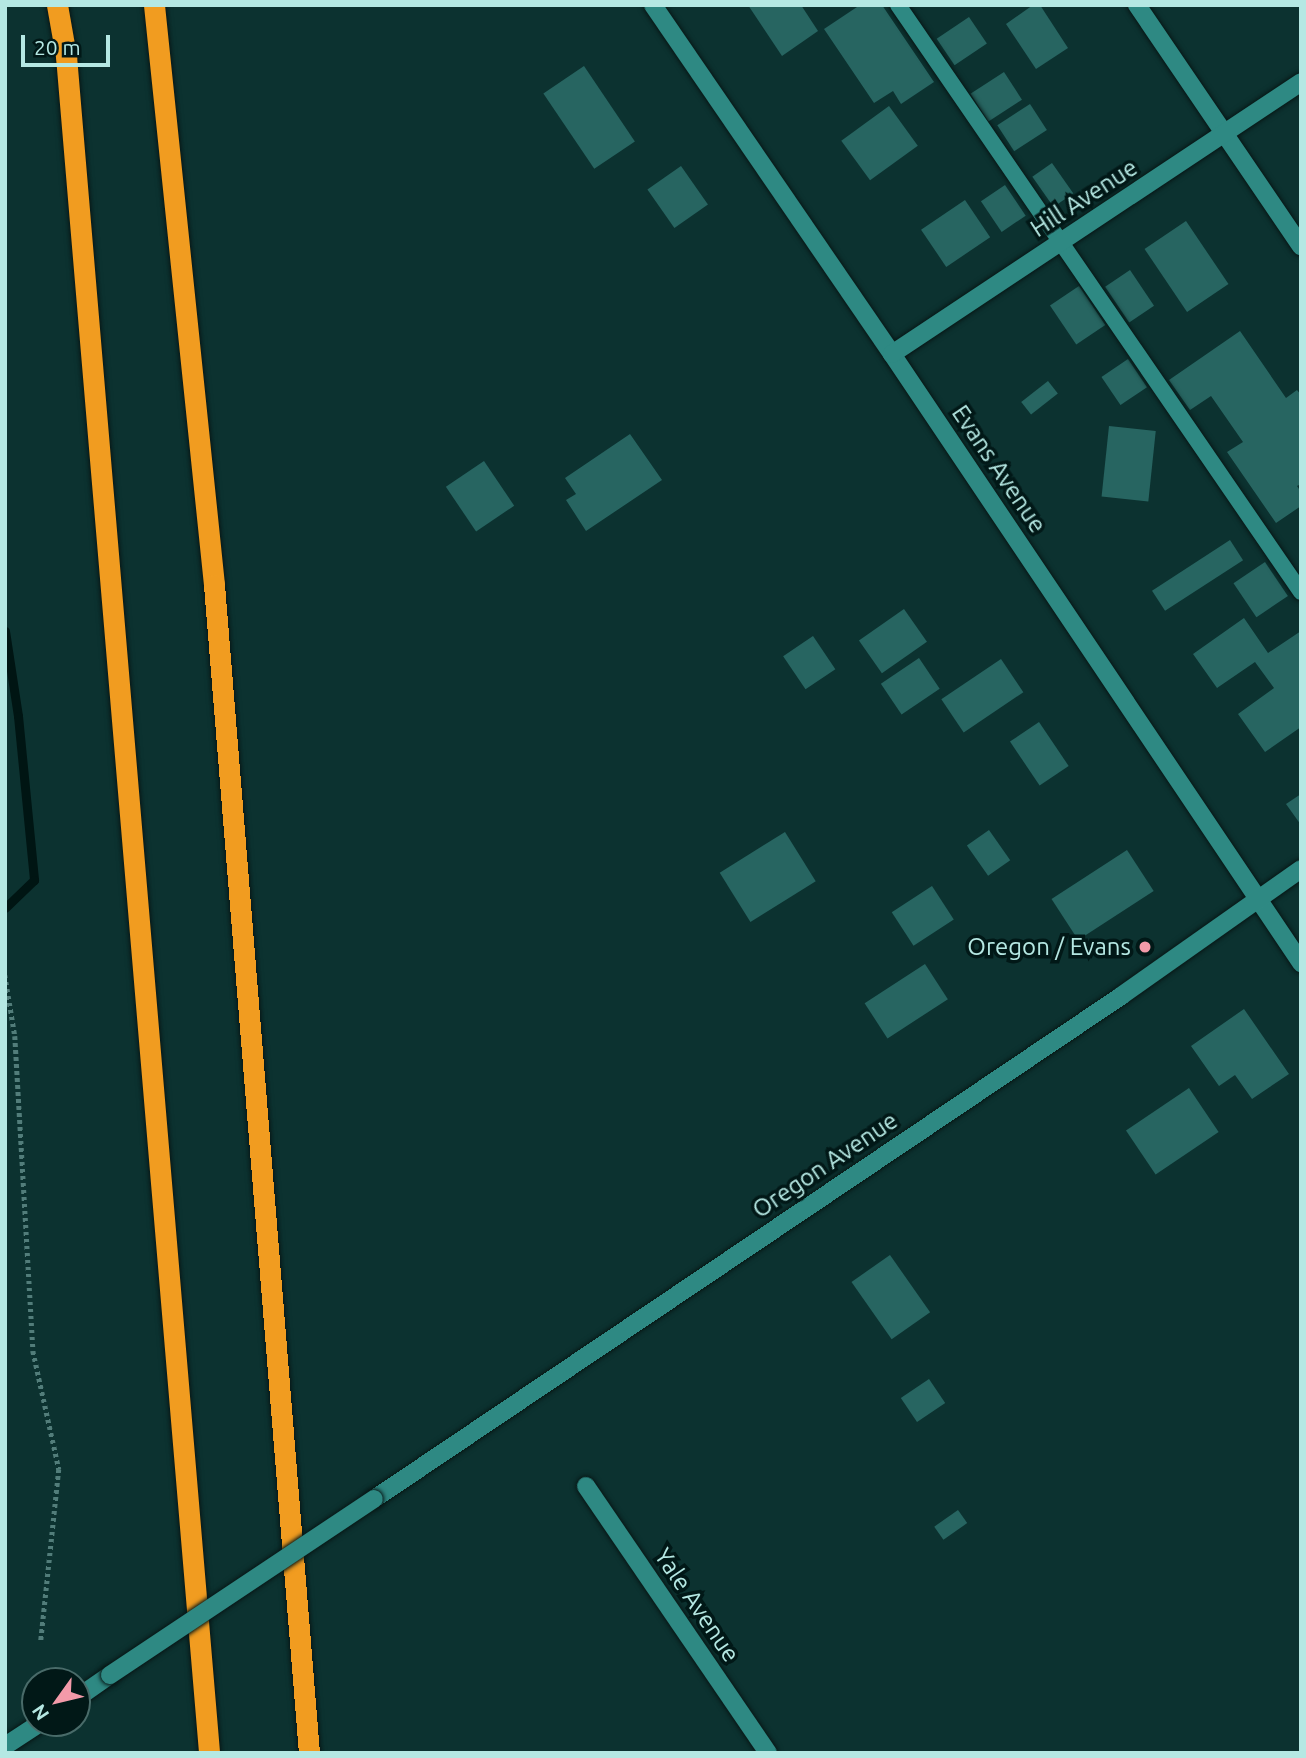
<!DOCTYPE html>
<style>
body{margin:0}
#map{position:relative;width:1306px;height:1758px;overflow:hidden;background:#0c3230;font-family:Ubuntu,sans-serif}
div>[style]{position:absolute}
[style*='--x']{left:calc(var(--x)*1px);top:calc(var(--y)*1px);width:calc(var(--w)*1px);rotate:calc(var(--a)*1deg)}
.stream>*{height:9px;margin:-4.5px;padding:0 4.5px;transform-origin:4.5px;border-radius:4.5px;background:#001513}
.building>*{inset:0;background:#276561;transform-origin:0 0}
.path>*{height:4.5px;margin-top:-2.25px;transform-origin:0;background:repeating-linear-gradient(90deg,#527d7a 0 3.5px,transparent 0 7px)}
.roads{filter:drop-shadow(0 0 2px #081716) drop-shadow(0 0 2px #081716)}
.lane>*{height:16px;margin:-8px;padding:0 8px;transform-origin:8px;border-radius:8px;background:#2e8983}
.street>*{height:18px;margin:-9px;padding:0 9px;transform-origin:9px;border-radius:9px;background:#2e8983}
.secondary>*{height:18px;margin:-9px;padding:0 9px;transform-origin:9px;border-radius:9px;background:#2e8983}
.highway>*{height:21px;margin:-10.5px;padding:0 10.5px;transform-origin:10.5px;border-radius:10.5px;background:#f19c20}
.bridges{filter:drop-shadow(0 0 2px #081716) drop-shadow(0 0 2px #081716)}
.secondary-bridge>*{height:18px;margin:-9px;padding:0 9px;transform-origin:9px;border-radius:9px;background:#2e8983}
.dots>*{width:19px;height:19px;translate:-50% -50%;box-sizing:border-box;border:4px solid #011817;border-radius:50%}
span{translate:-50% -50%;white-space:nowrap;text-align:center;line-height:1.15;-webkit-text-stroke:7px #011817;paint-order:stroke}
.street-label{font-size:24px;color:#b5e8e3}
.poi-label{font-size:24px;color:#b5e8e3}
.right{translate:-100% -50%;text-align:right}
.frame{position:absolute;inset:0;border:7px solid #b5e8e3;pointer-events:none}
.north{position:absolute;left:21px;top:1667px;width:70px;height:70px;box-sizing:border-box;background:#011817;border:2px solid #496b69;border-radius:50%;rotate:236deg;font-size:19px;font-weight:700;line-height:28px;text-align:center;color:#b5e8e3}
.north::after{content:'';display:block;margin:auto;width:24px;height:32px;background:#f39aa9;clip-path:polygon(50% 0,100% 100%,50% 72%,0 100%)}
.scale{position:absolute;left:21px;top:35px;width:89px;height:32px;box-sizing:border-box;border:4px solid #b5e8e3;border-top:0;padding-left:9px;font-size:21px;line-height:24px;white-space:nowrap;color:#b5e8e3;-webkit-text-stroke:5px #011817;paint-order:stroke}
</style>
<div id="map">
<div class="stream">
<div style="--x:5;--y:631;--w:86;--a:81.3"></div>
<div style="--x:18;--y:716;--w:165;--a:84.4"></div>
<div style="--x:34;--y:880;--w:40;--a:136"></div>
</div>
<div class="building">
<div style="clip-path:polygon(748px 5px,801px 5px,818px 31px,782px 56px)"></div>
<div style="clip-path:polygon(860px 5px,882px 5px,934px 82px,901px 104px,893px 91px,874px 103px,824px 29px)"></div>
<div style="clip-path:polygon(1033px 5px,1040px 5px,1068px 48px,1036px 69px,1006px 24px)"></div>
<div style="left:969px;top:17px;width:32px;height:39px;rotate:56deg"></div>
<div style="left:584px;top:66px;width:91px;height:49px;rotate:56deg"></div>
<div style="left:1004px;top:72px;width:33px;height:40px;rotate:57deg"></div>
<div style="left:1030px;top:104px;width:31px;height:39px;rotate:57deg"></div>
<div style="left:889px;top:106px;width:49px;height:59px;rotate:54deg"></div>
<div style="left:1052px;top:163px;width:37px;height:24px;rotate:55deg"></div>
<div style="left:681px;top:166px;width:47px;height:41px;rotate:55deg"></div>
<div style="left:1005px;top:185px;width:37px;height:29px;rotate:56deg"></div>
<div style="left:965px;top:200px;width:45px;height:53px;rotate:56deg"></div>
<div style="left:1186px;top:221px;width:76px;height:50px;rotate:56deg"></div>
<div style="left:1130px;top:270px;width:43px;height:30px;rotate:56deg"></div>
<div style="left:1079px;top:286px;width:47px;height:35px;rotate:56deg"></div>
<div style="clip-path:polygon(1240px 331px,1286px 398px,1297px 390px,1301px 395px,1301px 484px,1297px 486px,1301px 492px,1301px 506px,1276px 523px,1227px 452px,1243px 442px,1211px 396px,1190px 410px,1169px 380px)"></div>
<div style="left:1128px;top:359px;width:34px;height:32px;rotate:56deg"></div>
<div style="left:1048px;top:381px;width:16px;height:34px;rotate:52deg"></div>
<div style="left:1109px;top:426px;width:47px;height:71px;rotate:6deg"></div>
<div style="clip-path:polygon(630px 434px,662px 480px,586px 531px,566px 500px,576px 494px,565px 478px)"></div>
<div style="left:484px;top:461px;width:54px;height:46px;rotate:56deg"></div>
<div style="left:1230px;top:540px;width:24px;height:93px;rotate:57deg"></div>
<div style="left:1265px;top:562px;width:41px;height:38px;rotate:56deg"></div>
<div style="left:904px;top:609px;width:40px;height:55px;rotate:55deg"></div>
<div style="clip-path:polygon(1244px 618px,1268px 653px,1301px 631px,1301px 727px,1265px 752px,1238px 714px,1274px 688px,1255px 662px,1217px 688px,1193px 654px)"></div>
<div style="left:813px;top:636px;width:40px;height:36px;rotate:56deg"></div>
<div style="left:919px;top:658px;width:37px;height:46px;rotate:56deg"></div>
<div style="left:1001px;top:659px;width:40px;height:72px;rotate:56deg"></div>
<div style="left:1039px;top:722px;width:53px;height:35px;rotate:56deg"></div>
<div style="clip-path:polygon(1301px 794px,1301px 825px,1286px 804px)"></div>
<div style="left:989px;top:830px;width:37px;height:27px;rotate:55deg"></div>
<div style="left:785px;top:832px;width:58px;height:77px;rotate:58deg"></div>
<div style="left:1127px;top:850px;width:49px;height:90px;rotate:57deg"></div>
<div style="left:932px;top:886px;width:40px;height:48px;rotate:57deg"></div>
<div style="left:925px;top:964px;width:42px;height:72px;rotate:57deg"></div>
<div style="clip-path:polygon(1244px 1009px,1289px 1074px,1252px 1099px,1235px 1075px,1219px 1086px,1191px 1046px)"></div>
<div style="left:1189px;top:1088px;width:53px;height:76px;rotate:56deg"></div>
<div style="left:890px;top:1255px;width:70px;height:47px;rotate:55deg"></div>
<div style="left:929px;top:1379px;width:29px;height:34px;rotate:56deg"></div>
<div style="left:958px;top:1510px;width:16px;height:29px;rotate:55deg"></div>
</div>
<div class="path">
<div style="--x:5;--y:975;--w:62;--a:80.7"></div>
<div style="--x:15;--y:1036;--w:316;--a:86.7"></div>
<div style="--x:33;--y:1351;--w:121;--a:77.6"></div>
<div style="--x:59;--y:1469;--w:172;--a:96"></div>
</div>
<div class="roads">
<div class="lane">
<div style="--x:898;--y:5;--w:712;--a:55.53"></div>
</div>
<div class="street">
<div style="--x:653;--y:5;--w:423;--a:55.6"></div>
<div style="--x:892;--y:354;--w:734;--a:56.11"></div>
<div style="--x:1137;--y:5;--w:292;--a:55.8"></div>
<div style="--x:892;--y:354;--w:491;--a:-33.6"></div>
<div style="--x:586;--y:1486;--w:323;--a:55.7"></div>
</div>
<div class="secondary">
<div style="--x:374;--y:1499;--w:901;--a:-33.95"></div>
<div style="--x:1121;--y:996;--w:220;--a:-35.2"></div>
<div style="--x:77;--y:1698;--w:40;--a:-34.9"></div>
<div style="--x:5;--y:1746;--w:42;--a:-33.3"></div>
</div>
<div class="highway">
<div style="--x:57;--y:5;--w:52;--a:80"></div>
<div style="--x:66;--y:56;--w:1703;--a:85.18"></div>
<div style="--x:154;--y:5;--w:583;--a:84.09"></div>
<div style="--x:214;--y:585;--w:1172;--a:85.35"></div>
</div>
</div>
<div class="bridges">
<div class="secondary-bridge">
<div style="--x:110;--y:1675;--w:317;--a:-33.7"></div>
</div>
</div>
<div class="dots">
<div style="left:1145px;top:947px;background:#f39aa9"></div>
</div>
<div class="street-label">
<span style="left:1084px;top:198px;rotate:-33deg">Hill Avenue</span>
<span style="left:999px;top:469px;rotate:56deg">Evans Avenue</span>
<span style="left:825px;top:1165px;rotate:-34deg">Oregon Avenue</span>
<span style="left:697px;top:1605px;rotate:56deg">Yale Avenue</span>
</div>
<div class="poi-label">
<span class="right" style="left:1131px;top:947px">Oregon / Evans</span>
</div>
<div class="frame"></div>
<div class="north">N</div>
<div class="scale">20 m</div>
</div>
